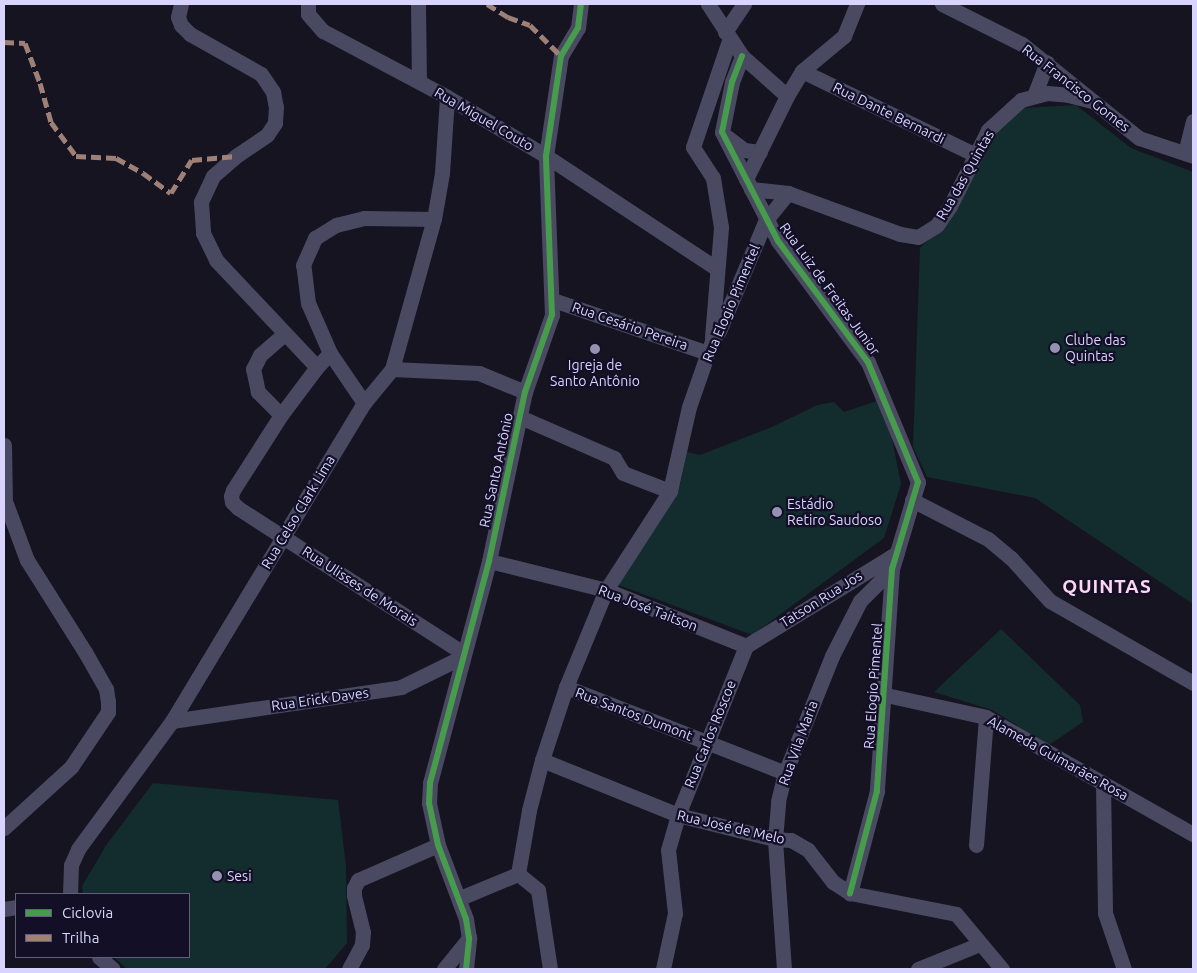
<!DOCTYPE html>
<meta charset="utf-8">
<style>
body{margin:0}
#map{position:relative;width:1197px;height:973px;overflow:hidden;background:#161421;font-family:Ubuntu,sans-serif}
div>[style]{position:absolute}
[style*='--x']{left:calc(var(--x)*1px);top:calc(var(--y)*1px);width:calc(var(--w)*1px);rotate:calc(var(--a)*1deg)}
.green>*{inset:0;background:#132c2d}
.minor>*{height:15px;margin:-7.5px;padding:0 7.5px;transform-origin:7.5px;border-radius:7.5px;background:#4a4962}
.quiet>*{height:5px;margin-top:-2.5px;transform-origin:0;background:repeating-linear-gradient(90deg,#9e8076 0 10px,transparent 0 15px)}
.cycleway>*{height:6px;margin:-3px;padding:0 3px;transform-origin:3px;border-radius:3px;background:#469c4c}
.dots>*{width:14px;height:14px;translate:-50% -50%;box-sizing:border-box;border:2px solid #130f26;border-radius:50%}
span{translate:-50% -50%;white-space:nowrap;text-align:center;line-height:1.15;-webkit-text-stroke:4.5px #130f26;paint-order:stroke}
.street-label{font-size:14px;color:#d9d4ff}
.poi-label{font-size:14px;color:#d9d4ff}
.left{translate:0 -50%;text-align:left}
.district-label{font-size:19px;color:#ffd6f0;font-weight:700;letter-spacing:1px}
.frame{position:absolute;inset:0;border:5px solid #d9d4ff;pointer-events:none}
.legend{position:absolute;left:15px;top:893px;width:175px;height:65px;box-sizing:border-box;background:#130f26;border:1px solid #625e7d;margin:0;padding:6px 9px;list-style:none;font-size:15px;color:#d9d4ff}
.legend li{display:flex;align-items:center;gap:10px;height:25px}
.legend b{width:25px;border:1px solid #625e7d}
</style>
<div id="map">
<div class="green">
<div style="clip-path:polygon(1076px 105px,1131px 148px,1193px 172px,1193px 604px,1035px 498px,927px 477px,913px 447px,920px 248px,954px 213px,992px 135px,1023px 108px)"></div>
<div style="clip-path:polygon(880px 400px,890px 429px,901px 484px,884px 538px,752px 635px,616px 584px,680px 485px,687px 452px,700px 455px,772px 427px,817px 405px,834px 402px,844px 412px)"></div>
<div style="clip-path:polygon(1001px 629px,1080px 705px,1083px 722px,1049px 745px,992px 710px,934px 692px)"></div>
<div style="clip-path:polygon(153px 783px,338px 800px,346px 866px,347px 943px,325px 969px,127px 969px,114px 957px,189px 957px,189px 894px,83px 894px,82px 886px,107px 844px)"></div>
</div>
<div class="minor">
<div style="--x:181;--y:4;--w:13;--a:103"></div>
<div style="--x:178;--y:17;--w:9;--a:69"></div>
<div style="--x:181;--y:25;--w:13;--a:45"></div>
<div style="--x:190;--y:34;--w:81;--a:29.4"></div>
<div style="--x:261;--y:74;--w:22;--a:56"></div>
<div style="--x:273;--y:92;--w:15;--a:79"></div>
<div style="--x:276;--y:107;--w:16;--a:94"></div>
<div style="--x:275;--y:123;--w:14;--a:124"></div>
<div style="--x:267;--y:135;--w:37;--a:146"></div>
<div style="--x:236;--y:156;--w:30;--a:139"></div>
<div style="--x:213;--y:176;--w:29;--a:115"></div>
<div style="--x:201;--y:202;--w:31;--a:86"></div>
<div style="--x:203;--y:233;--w:30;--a:64"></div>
<div style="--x:216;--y:260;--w:147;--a:46.7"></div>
<div style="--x:317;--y:367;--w:19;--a:-47"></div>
<div style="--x:308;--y:4;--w:10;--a:90"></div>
<div style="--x:308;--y:14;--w:23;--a:49"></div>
<div style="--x:323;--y:31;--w:140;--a:28"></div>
<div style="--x:447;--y:97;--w:115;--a:30.8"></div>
<div style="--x:546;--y:156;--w:204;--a:33.4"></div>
<div style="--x:418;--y:4;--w:77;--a:89.3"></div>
<div style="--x:708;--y:4;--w:62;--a:56.8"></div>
<div style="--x:742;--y:56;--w:60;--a:41.6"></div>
<div style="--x:942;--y:4;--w:89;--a:26.6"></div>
<div style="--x:1022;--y:44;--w:150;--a:38.8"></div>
<div style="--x:1139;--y:138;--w:57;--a:18.4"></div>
<div style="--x:725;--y:32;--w:34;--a:-56"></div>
<div style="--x:742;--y:56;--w:28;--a:111"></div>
<div style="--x:732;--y:82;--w:51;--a:101.3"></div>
<div style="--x:722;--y:132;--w:123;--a:62.8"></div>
<div style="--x:778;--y:241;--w:151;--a:53.4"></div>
<div style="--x:868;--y:362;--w:130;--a:67.4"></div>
<div style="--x:918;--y:482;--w:91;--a:106.6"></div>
<div style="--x:892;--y:569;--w:223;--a:93.9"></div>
<div style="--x:877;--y:791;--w:106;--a:104.8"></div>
<div style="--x:802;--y:71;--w:193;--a:25.8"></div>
<div style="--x:1034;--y:96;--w:36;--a:-69"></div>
<div style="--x:727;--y:137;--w:21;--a:37"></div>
<div style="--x:744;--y:150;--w:16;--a:7"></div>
<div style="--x:1185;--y:153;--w:33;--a:-76"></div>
<div style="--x:746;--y:179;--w:93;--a:-63.7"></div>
<div style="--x:787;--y:96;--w:29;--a:-59"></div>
<div style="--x:802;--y:71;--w:55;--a:-39.8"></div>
<div style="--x:844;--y:36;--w:35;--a:-68"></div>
<div style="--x:751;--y:189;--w:37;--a:6"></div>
<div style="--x:788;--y:193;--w:119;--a:20.1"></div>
<div style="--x:900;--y:234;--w:18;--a:9"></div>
<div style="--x:918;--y:237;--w:22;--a:-32"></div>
<div style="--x:937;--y:225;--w:23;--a:-56"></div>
<div style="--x:950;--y:206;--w:85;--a:-63.4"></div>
<div style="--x:988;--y:130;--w:45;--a:-42.3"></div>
<div style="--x:1021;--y:100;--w:27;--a:-15"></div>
<div style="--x:1047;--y:93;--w:21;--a:5"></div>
<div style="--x:1068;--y:95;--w:25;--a:14"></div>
<div style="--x:553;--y:300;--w:164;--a:18.9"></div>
<div style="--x:712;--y:337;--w:110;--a:-85.3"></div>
<div style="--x:721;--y:227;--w:50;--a:-99.3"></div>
<div style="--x:713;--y:178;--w:37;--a:-123"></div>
<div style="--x:693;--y:147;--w:115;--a:-71.3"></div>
<div style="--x:317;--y:367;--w:60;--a:126.9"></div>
<div style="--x:281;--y:415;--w:89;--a:122.6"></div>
<div style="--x:233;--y:490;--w:6;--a:108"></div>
<div style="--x:231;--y:496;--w:6;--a:81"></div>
<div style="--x:232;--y:502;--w:8;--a:45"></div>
<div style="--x:238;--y:508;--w:268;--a:32.8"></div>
<div style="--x:392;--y:369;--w:87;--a:2.6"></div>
<div style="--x:479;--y:373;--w:50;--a:22.4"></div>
<div style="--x:364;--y:403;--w:60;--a:-124.2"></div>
<div style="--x:330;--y:353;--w:55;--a:-113.7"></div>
<div style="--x:308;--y:303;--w:38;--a:-97"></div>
<div style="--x:303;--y:265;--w:30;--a:-66"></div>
<div style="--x:315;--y:238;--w:25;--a:-32"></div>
<div style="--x:336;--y:225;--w:29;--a:-14"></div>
<div style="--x:364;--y:218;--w:70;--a:0.8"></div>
<div style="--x:281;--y:415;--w:33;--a:-135"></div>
<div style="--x:258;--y:392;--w:24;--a:-102"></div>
<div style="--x:253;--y:369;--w:16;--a:-63"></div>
<div style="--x:260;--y:355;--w:32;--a:-41"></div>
<div style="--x:520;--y:417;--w:103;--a:23.6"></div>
<div style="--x:614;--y:458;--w:17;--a:59"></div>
<div style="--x:623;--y:473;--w:50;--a:21"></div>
<div style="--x:4;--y:445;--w:56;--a:89"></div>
<div style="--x:5;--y:501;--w:63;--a:69.6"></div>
<div style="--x:27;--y:560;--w:109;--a:57.8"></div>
<div style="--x:85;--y:652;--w:43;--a:60.4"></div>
<div style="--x:106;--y:689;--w:12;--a:81"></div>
<div style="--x:108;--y:701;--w:11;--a:90"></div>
<div style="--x:108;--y:712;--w:66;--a:123.9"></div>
<div style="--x:71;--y:767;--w:91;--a:137.7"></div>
<div style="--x:912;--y:500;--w:85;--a:27.2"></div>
<div style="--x:988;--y:539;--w:30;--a:40"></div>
<div style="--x:1011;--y:558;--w:58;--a:47.8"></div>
<div style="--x:1050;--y:601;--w:165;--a:29.8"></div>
<div style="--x:489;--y:561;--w:121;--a:13.9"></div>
<div style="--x:606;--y:590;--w:151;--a:21.8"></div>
<div style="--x:746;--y:646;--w:177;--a:-31.6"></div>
<div style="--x:566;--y:687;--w:235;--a:21.4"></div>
<div style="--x:886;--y:695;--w:102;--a:12.4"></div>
<div style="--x:986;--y:717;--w:238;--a:29.5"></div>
<div style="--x:172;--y:721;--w:232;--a:-8.4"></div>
<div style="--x:401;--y:687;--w:68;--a:-26.2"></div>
<div style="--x:542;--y:760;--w:147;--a:22"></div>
<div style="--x:678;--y:815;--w:100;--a:13.9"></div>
<div style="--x:775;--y:839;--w:16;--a:4"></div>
<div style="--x:791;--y:840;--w:20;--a:30"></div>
<div style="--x:808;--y:850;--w:41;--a:52"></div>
<div style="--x:833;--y:882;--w:20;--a:33"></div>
<div style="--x:850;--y:893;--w:108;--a:11.2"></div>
<div style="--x:956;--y:914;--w:72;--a:50.1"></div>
<div style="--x:1103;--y:783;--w:130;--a:89.1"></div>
<div style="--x:1105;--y:913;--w:59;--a:71.3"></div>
<div style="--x:976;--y:845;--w:128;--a:-85.5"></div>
<div style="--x:70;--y:894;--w:29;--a:-88"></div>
<div style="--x:71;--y:865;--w:17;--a:-66"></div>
<div style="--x:78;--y:849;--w:159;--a:-53.7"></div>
<div style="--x:172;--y:721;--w:371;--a:-58.9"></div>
<div style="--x:364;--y:403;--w:44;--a:-50.5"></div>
<div style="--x:392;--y:369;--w:156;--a:-74.4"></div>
<div style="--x:434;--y:219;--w:47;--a:-80.1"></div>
<div style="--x:442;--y:173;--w:76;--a:-86.2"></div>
<div style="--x:460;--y:898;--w:63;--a:-22.5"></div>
<div style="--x:4;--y:909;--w:12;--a:-9"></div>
<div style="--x:99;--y:957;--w:18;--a:41"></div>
<div style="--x:349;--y:969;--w:27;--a:-62"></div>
<div style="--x:362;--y:945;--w:13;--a:-86"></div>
<div style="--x:363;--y:932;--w:38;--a:-104"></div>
<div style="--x:354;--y:895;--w:7;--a:-90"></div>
<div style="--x:354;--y:888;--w:9;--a:-63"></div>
<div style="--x:358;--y:880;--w:87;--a:-23.6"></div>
<div style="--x:444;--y:969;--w:40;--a:-51"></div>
<div style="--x:466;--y:969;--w:31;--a:-84"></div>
<div style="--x:469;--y:938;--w:19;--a:-99"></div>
<div style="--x:466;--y:919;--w:79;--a:-110.7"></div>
<div style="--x:438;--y:845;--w:43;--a:-102.1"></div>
<div style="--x:429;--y:803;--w:20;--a:-87"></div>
<div style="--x:430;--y:783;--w:230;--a:-75.1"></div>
<div style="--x:489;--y:561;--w:173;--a:-78"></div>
<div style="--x:525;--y:392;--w:82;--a:-70.7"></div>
<div style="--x:552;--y:315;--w:159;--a:-92.2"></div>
<div style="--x:546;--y:156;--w:101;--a:-81.5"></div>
<div style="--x:561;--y:56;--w:33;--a:-59"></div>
<div style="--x:578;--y:28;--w:24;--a:-83"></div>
<div style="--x:550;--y:969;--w:80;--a:-98.6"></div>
<div style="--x:538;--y:890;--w:26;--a:-141"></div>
<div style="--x:518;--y:874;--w:65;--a:-80.2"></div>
<div style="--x:529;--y:810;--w:52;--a:-75.4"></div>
<div style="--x:542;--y:760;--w:77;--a:-71.8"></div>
<div style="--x:566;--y:687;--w:105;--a:-67.6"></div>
<div style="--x:606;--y:590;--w:118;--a:-57.1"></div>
<div style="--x:670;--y:491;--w:86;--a:-77.3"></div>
<div style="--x:689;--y:407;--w:70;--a:-70.8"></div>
<div style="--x:712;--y:341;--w:12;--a:-55"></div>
<div style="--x:719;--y:331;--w:121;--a:-67.1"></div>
<div style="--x:766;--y:220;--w:35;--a:-51"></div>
<div style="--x:663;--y:969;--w:57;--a:-77.9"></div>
<div style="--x:675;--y:913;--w:63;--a:-96.3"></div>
<div style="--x:668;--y:850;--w:36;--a:-74"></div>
<div style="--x:678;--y:815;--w:182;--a:-68.1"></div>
<div style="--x:784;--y:969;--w:130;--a:-94"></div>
<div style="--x:775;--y:839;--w:38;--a:-85"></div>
<div style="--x:778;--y:801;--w:29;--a:-76"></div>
<div style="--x:785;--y:773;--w:126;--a:-68.1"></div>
<div style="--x:832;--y:656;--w:62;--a:-63"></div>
<div style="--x:860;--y:601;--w:45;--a:-45"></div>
<div style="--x:918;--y:969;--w:67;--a:-22"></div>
</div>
<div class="quiet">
<div style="--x:487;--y:4;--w:25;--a:32"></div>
<div style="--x:508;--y:17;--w:23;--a:20"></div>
<div style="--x:530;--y:25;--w:44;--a:45"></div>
<div style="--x:4;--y:42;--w:21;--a:3"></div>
<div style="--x:25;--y:43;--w:43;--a:69.4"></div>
<div style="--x:40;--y:83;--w:41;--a:74.2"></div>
<div style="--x:51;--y:122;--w:42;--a:53.7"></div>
<div style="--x:76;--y:156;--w:40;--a:2.9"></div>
<div style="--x:116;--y:158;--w:31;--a:29"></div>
<div style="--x:143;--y:173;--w:34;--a:36"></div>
<div style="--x:171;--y:193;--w:39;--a:-58"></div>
<div style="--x:192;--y:160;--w:44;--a:-5.2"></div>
</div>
<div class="cycleway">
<div style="--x:742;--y:56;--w:28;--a:111"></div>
<div style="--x:732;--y:82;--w:51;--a:101.3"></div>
<div style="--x:722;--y:132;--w:123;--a:62.8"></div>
<div style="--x:778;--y:241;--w:151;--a:53.4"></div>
<div style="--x:868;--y:362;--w:130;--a:67.4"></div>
<div style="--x:918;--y:482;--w:91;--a:106.6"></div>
<div style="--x:892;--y:569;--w:223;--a:93.9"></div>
<div style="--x:877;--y:791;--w:106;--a:104.8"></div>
<div style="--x:466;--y:969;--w:31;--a:-84"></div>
<div style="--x:469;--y:938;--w:19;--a:-99"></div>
<div style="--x:466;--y:919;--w:79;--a:-110.7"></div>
<div style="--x:438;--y:845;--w:43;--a:-102.1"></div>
<div style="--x:429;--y:803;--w:20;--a:-87"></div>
<div style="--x:430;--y:783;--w:230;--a:-75.1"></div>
<div style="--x:489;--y:561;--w:173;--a:-78"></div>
<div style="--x:525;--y:392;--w:82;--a:-70.7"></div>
<div style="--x:552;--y:315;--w:159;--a:-92.2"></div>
<div style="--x:546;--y:156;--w:101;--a:-81.5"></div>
<div style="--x:561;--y:56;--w:33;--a:-59"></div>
<div style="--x:578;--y:28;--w:24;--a:-83"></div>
</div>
<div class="dots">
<div style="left:1055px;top:348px;background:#9591b1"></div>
<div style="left:595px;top:349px;background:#9591b1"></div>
<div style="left:777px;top:512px;background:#9591b1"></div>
<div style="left:217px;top:876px;background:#9591b1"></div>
</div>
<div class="street-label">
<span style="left:1076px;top:88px;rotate:38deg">Rua Francisco Gomes</span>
<span style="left:889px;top:113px;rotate:26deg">Rua Dante Bernardi</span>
<span style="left:484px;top:119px;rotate:30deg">Rua Miguel Couto</span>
<span style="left:965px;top:175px;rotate:-60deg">Rua das Quintas</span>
<span style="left:830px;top:289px;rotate:54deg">Rua Luiz de Freitas Junior</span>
<span style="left:731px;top:303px;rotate:-67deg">Rua Elogio Pimentel</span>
<span style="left:630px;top:326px;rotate:19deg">Rua Cesário Pereira</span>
<span style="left:496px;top:470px;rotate:-78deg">Rua Santo Antônio</span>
<span style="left:298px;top:512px;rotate:-59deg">Rua Celso Clark Lima</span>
<span style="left:360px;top:586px;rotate:33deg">Rua Ulisses de Morais</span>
<span style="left:821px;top:599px;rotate:-32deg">Tatson Rua Jos</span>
<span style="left:648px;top:608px;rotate:21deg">Rua José Taitson</span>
<span style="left:873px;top:686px;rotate:-86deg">Rua Elogio Pimentel</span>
<span style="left:320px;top:699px;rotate:-8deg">Rua Erick Daves</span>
<span style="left:634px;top:714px;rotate:21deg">Rua Santos Dumont</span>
<span style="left:710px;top:734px;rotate:-68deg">Rua Carlos Roscoe</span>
<span style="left:798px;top:743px;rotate:-70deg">Rua Vila Maria</span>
<span style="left:1058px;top:758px;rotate:29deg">Alameda Guimarães Rosa</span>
<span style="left:731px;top:827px;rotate:13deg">Rua José de Melo</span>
</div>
<div class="poi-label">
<span class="left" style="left:1065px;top:348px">Clube das<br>Quintas</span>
<span style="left:595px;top:373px">Igreja de<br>Santo Antônio</span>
<span class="left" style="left:787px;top:512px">Estádio<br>Retiro Saudoso</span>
<span class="left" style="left:227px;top:876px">Sesi</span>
</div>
<div class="district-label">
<span style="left:1107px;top:587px">QUINTAS</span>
</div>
<div class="frame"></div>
<ul class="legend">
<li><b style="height:6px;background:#469c4c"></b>Ciclovia</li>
<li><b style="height:6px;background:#9e8076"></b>Trilha</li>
</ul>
</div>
